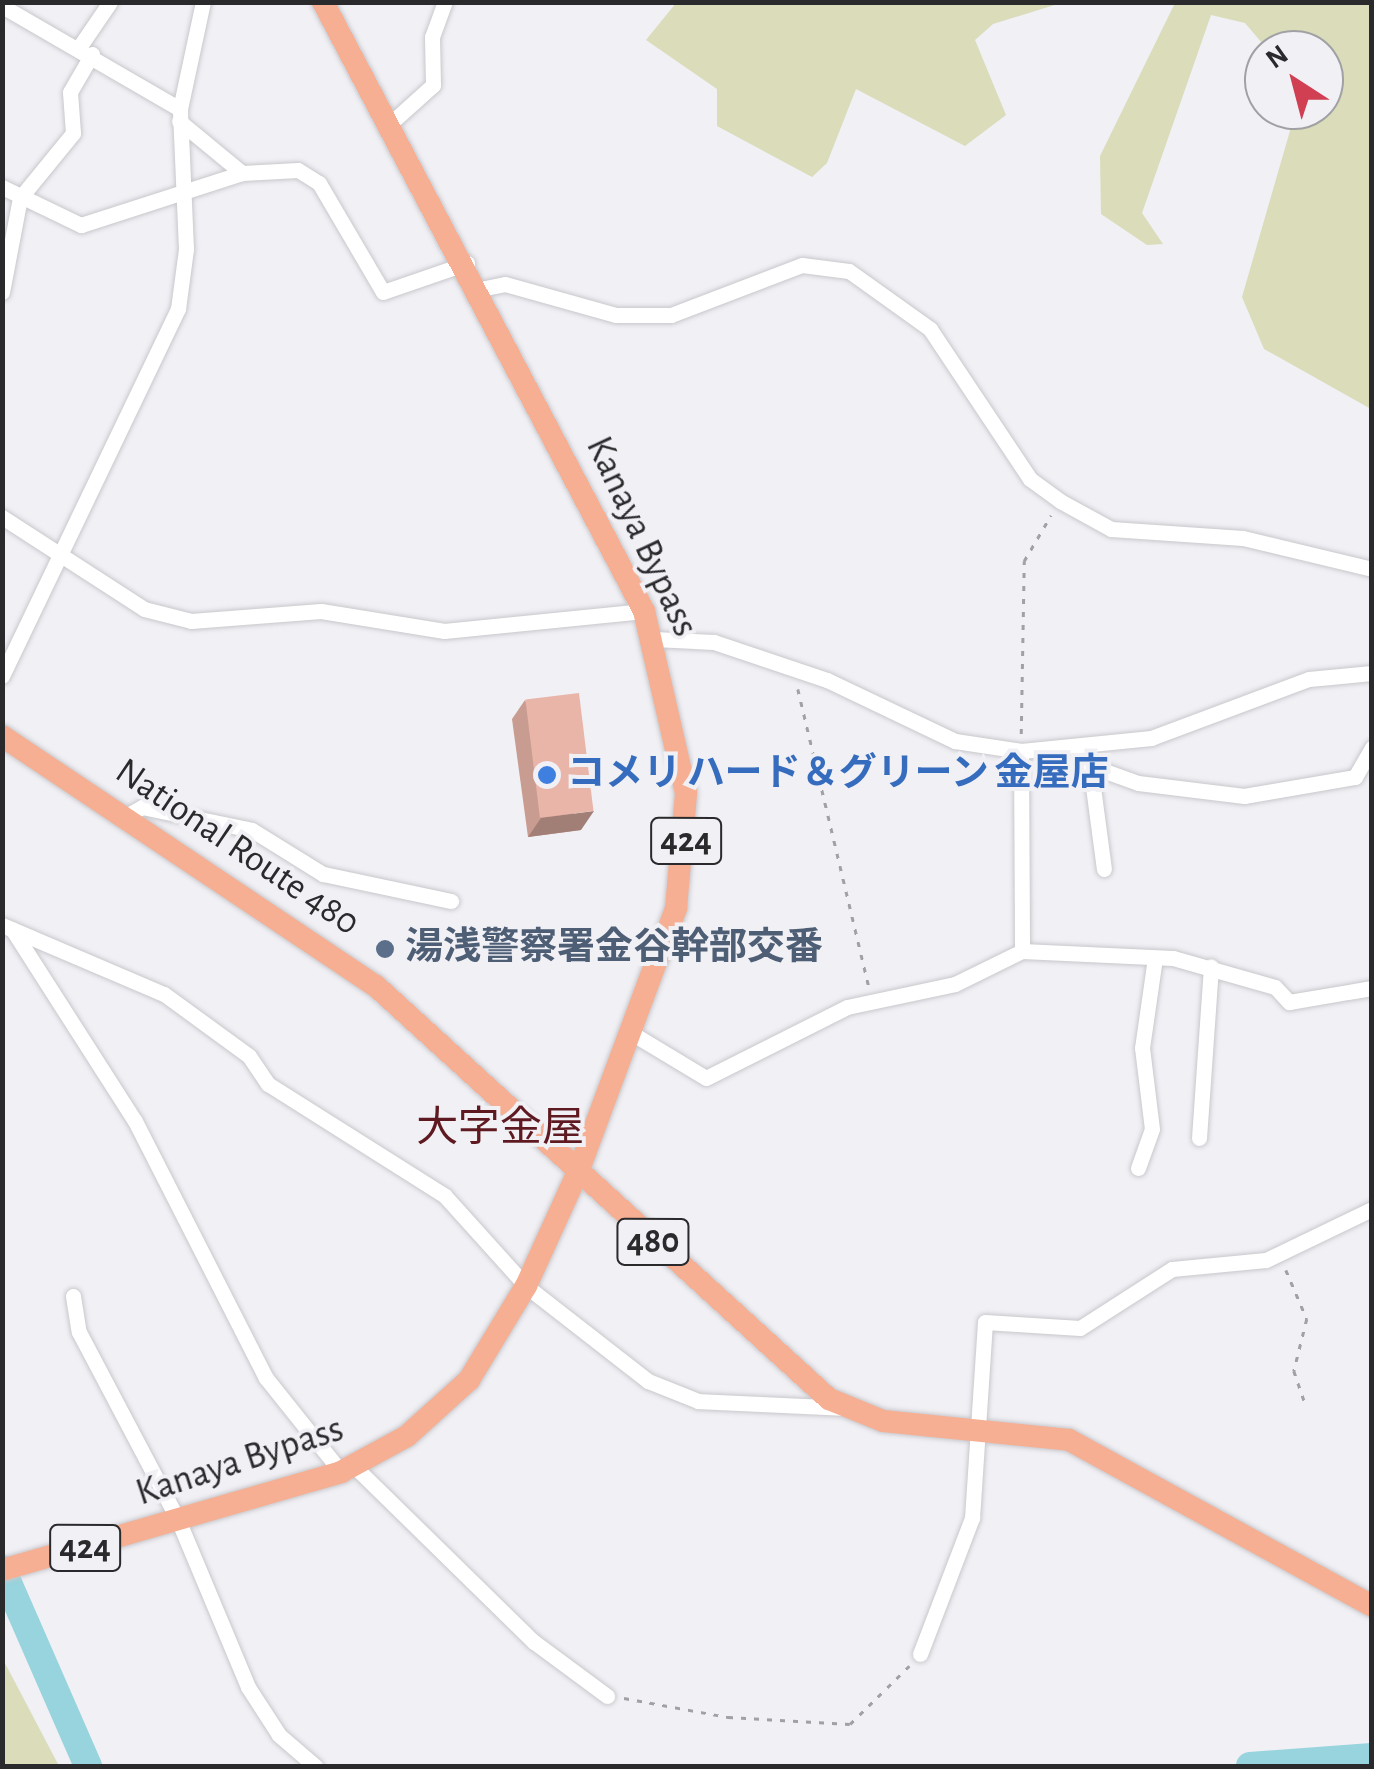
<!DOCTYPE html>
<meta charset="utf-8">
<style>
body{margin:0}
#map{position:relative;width:1374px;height:1769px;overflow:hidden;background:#f0f0f5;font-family:"Alegreya Sans","Noto Sans JP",sans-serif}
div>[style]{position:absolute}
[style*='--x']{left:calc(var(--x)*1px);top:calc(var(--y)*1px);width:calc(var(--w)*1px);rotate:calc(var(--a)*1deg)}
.green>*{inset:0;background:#dadcba}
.river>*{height:28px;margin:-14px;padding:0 14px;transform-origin:14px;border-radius:14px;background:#97d4dd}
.path>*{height:2.5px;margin-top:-1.25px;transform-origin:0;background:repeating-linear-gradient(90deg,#a1a1a4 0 5px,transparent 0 13px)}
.roads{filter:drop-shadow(0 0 2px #c8c8cc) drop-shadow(0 0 2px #c8c8cc)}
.minor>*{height:15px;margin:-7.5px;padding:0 7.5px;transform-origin:7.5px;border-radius:7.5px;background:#fff}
.highway>*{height:22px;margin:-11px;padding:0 11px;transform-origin:11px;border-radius:11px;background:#f6af92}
.wall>*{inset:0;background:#c89c90}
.shaded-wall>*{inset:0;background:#a27f76}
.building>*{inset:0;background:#e8b5a8;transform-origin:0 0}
.dots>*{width:28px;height:28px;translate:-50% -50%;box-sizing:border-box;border:5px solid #f0f0f5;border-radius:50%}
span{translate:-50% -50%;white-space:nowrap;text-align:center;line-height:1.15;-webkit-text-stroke:8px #f0f0f5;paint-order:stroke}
.shield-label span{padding:2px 8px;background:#f0f0f5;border:2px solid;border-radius:8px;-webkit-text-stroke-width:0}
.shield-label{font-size:35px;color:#2a2a2c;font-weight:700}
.street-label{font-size:38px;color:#2a2a2c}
.shop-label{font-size:38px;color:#366cbe;font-weight:700}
.left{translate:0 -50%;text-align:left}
.service-label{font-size:38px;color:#4e5e75;font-weight:700}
.quarter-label{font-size:42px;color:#5e1921}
.frame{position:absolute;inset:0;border:5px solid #2a2a2c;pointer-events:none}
.north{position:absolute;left:1244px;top:30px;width:100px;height:100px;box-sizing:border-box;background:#f0f0f5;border:2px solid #a1a1a5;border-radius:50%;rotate:324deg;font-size:28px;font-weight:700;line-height:40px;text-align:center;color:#2a2a2c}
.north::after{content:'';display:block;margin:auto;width:35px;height:45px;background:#d03f52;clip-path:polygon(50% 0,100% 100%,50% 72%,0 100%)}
</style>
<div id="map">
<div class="green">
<div style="clip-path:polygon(676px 3px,676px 2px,1061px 3px,993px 24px,975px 40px,1006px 115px,965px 146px,856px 89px,827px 163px,812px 177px,717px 126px,717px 89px,646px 40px)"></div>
<div style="clip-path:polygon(1175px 3px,1371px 3px,1371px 409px,1264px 349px,1242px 297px,1296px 110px,1324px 110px,1324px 50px,1268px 50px,1245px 23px,1211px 15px,1142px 213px,1163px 244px,1147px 245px,1101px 214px,1100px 156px)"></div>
<div style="clip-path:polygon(2px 1661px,6px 1665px,59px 1766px,3px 1766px)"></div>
</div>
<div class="river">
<div style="--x:2;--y:1569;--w:215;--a:66.4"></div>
<div style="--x:1250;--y:1766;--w:122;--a:-4.2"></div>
</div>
<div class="path">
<div style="--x:798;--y:689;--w:307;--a:76.6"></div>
<div style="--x:1021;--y:734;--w:173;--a:-89"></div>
<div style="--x:1024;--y:561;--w:53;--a:-59.6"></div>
<div style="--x:1286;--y:1270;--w:53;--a:66.8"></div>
<div style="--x:1307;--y:1319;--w:54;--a:104"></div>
<div style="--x:1294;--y:1371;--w:31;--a:71"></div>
<div style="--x:624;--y:1698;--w:106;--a:10.4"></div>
<div style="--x:728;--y:1717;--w:122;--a:3.3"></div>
<div style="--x:850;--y:1724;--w:83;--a:-44.5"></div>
</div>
<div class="roads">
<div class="minor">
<div style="--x:2;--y:6;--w:206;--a:30.1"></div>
<div style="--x:80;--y:46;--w:53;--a:-55.7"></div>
<div style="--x:179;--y:121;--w:82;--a:39.5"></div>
<div style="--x:393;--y:121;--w:54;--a:-42"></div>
<div style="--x:433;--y:85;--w:48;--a:-91.2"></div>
<div style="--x:432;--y:37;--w:37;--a:-70"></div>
<div style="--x:2;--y:187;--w:88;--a:25.7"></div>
<div style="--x:81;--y:225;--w:169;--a:-17.9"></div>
<div style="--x:242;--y:173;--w:56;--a:-3.1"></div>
<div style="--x:298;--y:170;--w:25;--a:32"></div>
<div style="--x:319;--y:183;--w:126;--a:59.6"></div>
<div style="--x:383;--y:292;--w:89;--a:-19"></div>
<div style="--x:480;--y:289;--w:25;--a:-11"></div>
<div style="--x:505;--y:284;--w:115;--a:15.6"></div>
<div style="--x:616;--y:315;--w:55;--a:0"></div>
<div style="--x:671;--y:315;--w:140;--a:-20.9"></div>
<div style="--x:802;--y:265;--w:47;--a:7.3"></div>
<div style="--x:849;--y:271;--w:100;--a:35.6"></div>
<div style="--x:930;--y:329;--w:180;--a:56.3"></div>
<div style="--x:1030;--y:479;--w:37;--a:36"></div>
<div style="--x:1060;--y:501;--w:58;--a:28.8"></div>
<div style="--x:1111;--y:529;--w:132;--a:3.9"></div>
<div style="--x:1243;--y:538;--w:133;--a:13.5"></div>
<div style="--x:2;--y:292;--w:96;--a:-79.2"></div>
<div style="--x:20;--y:198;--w:84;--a:-50.8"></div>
<div style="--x:73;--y:133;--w:41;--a:-94.2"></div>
<div style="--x:70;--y:92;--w:44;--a:-59.9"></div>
<div style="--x:2;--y:517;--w:169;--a:32.9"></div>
<div style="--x:144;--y:609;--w:49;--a:14.3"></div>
<div style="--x:191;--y:621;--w:130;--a:-4.4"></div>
<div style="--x:321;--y:611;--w:125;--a:9.2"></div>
<div style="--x:444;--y:631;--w:201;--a:-5.7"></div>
<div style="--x:654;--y:639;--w:60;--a:2.9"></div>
<div style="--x:714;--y:642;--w:119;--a:18.6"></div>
<div style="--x:827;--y:680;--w:142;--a:25.5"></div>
<div style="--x:955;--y:741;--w:67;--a:8.6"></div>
<div style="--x:1021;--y:751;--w:131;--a:-5.7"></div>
<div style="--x:1151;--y:738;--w:169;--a:-20.5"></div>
<div style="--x:1309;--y:679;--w:63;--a:-5.4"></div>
<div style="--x:2;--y:676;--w:407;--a:-64.4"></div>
<div style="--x:178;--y:309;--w:61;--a:-82.4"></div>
<div style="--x:186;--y:249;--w:140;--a:-92.5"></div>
<div style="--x:180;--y:109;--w:109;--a:-77.9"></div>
<div style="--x:1021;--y:751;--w:200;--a:89.7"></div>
<div style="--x:1089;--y:757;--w:113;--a:82.4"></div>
<div style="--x:1091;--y:766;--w:50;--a:19.9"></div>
<div style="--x:1138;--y:783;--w:107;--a:7"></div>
<div style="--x:1244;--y:796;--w:113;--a:-9.7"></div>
<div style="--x:1355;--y:777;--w:34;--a:-60"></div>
<div style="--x:126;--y:816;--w:18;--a:-29"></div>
<div style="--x:142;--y:807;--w:112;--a:11.8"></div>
<div style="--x:252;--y:830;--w:84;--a:31.8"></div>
<div style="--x:323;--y:874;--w:131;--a:11.9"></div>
<div style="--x:2;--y:925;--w:176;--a:23.1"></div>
<div style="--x:164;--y:994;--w:105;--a:36.1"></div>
<div style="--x:249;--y:1056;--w:34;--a:56"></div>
<div style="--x:268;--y:1084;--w:209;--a:32.3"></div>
<div style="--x:445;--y:1196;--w:121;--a:48"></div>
<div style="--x:526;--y:1286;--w:155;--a:37.9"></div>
<div style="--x:648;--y:1381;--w:54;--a:21.8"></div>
<div style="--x:698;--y:1401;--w:147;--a:2.7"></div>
<div style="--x:12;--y:929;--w:228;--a:57.4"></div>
<div style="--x:135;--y:1121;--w:288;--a:63"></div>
<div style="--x:266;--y:1378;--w:120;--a:51.4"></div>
<div style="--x:633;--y:1034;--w:85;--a:31.1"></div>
<div style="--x:706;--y:1078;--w:158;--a:-26.7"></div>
<div style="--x:847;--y:1007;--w:110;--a:-12"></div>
<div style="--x:955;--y:984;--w:75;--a:-26.2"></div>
<div style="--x:1022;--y:951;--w:151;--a:2.7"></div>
<div style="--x:1173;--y:958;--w:106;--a:15.9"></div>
<div style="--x:1275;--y:987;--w:21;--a:47"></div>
<div style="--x:1289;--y:1002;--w:84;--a:-9.6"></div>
<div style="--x:1199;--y:1138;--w:172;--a:-86"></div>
<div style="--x:1138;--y:1168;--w:41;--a:-70.3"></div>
<div style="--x:1152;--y:1129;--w:82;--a:-97"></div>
<div style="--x:1142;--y:1048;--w:91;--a:-81.8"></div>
<div style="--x:73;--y:1296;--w:36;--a:81"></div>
<div style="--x:79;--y:1332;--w:215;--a:62.2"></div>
<div style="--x:179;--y:1522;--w:179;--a:67.3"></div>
<div style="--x:248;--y:1687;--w:57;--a:57.1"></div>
<div style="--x:279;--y:1735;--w:48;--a:40.7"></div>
<div style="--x:353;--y:1465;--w:253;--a:44.4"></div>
<div style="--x:534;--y:1642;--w:91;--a:36.5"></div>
<div style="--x:920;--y:1654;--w:146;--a:-69.1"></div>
<div style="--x:972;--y:1518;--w:196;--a:-86.2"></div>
<div style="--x:985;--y:1322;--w:95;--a:3.6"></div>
<div style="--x:1080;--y:1328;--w:109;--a:-32.7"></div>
<div style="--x:1172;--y:1269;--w:94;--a:-5.5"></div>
<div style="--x:1266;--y:1260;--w:118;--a:-25.7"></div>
</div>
<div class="highway">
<div style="--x:2;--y:736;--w:450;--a:33.8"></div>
<div style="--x:376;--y:986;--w:613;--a:42.36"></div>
<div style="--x:829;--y:1399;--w:58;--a:22.2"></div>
<div style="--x:883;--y:1421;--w:187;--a:5.8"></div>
<div style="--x:1069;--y:1440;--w:345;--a:28.7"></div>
<div style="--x:2;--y:1570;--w:353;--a:-16.1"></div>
<div style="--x:341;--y:1472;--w:75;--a:-28.6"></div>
<div style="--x:407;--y:1436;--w:84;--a:-42.1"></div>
<div style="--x:469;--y:1380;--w:110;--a:-58.8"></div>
<div style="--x:526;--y:1286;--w:125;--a:-65.5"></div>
<div style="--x:578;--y:1172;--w:282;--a:-69.6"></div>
<div style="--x:676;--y:908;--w:115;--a:-85"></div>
<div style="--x:686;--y:793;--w:187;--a:-103"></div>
<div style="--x:644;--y:611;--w:688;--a:-117.79"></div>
</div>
</div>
<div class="wall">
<div style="clip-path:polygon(525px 700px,581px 830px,528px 837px,512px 719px)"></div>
</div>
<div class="shaded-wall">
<div style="clip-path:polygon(594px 811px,581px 830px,528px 837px,541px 818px)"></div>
</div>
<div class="building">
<div style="left:579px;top:693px;width:119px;height:54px;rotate:83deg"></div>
</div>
<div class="dots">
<div style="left:547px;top:775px;background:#3f7fe0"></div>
<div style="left:385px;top:949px;background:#5c6f8a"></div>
</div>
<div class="shield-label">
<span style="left:686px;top:841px">424</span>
<span style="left:653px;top:1242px">480</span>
<span style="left:85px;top:1548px">424</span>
</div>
<div class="street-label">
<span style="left:641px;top:537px;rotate:65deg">Kanaya Bypass</span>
<span style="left:237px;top:848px;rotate:34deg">National Route 480</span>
<span style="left:240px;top:1462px;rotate:-18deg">Kanaya Bypass</span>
</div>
<div class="shop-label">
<span class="left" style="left:567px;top:775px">コメリ ハード＆グリーン 金屋店</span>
</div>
<div class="service-label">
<span class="left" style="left:405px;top:949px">湯浅警察署金谷幹部交番</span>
</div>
<div class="quarter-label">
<span style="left:500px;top:1128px">大字金屋</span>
</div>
<div class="frame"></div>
<div class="north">N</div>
</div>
